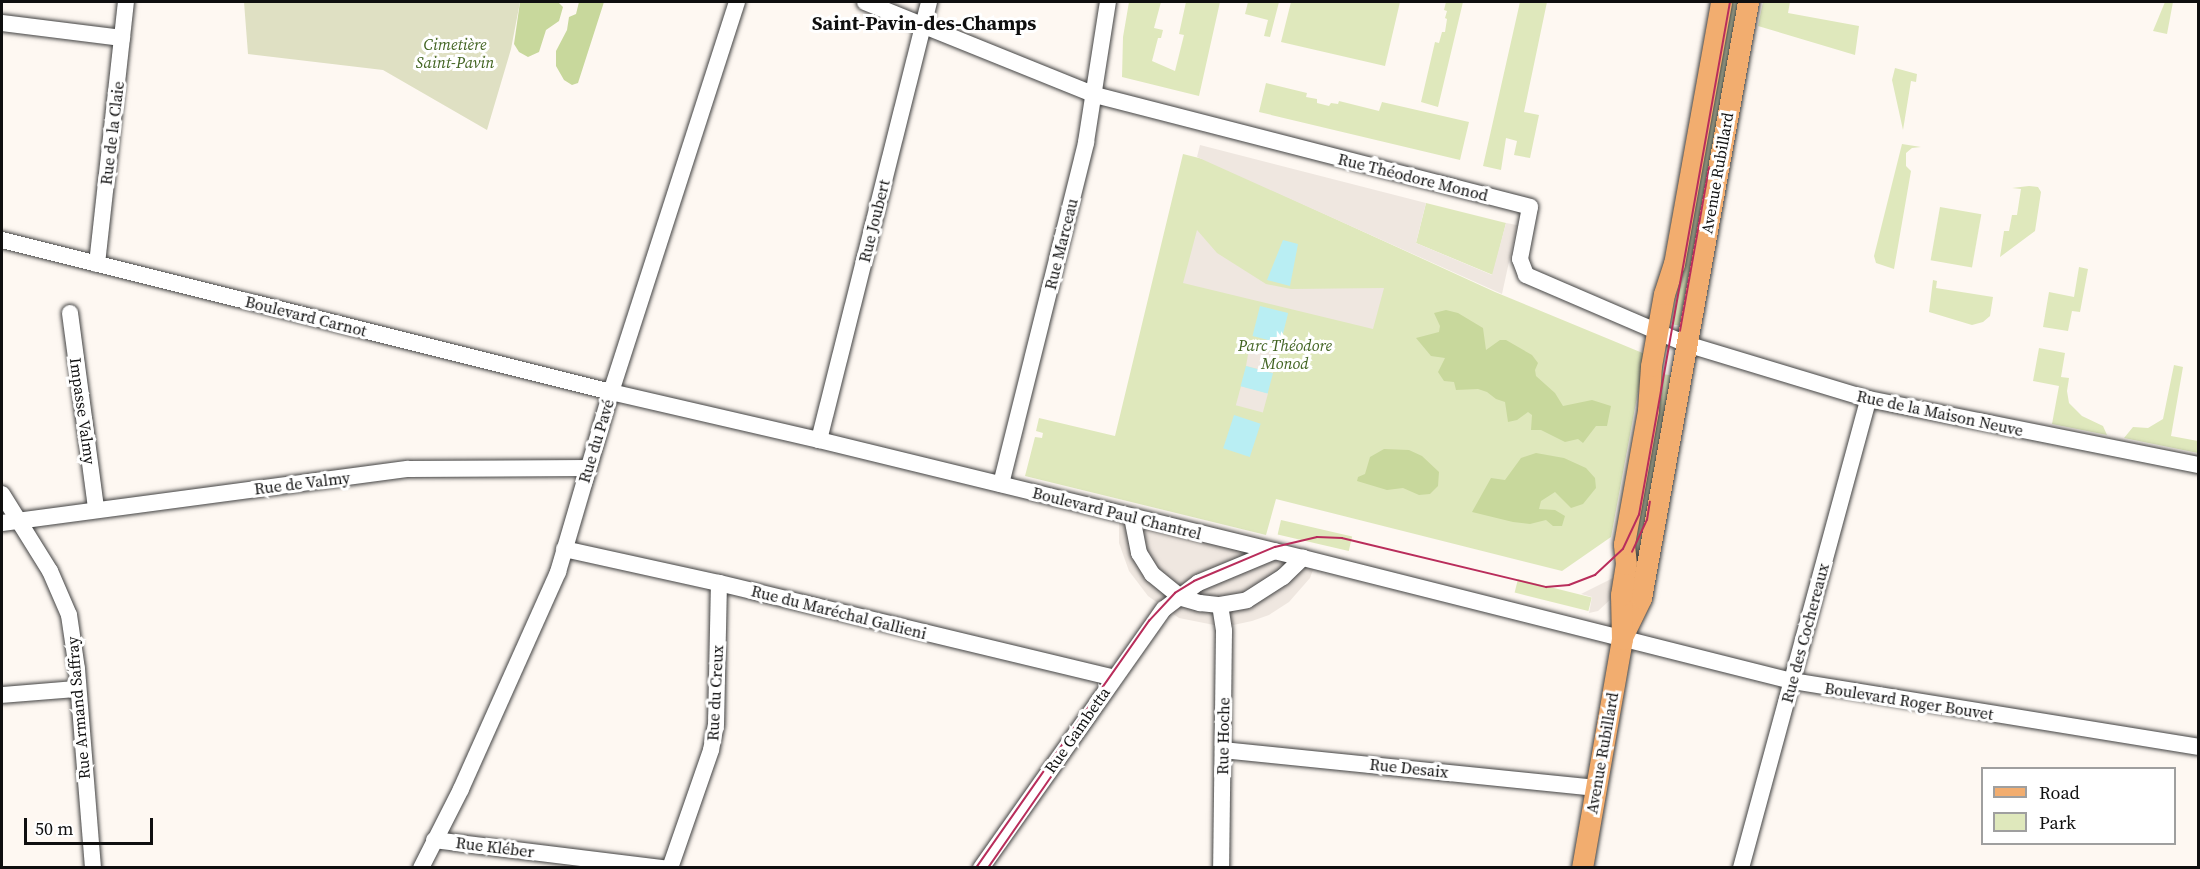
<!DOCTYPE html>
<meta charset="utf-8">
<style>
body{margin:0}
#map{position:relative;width:2200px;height:869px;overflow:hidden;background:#fef8f2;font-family:"Source Serif 4",serif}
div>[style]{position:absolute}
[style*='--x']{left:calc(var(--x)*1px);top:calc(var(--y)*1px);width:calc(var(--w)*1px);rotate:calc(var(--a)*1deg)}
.green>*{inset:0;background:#dfe8bc;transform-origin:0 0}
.forest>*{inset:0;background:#c8d89c}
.cemetery>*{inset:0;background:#dfe0c3}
.plaza>*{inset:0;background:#efe7e0;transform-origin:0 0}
.water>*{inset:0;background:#b9eef3;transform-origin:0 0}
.roads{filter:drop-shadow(0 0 2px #424242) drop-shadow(0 0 2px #424242)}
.minor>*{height:16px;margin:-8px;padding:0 8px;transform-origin:8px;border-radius:8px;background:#fff}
.major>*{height:21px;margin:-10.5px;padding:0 10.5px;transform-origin:10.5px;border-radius:10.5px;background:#f2ad6f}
.tram>*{height:1.5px;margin:-0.75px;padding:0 0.75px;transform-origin:0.75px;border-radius:0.75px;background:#b92d5b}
span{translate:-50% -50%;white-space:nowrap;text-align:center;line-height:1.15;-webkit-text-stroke:6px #fff;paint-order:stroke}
.park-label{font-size:16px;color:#426422;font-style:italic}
.street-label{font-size:16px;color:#0f0f0f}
.quarter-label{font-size:20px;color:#0f0f0f;font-weight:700}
.frame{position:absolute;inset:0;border:3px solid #0f0f0f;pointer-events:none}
.legend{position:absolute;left:1981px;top:767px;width:195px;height:78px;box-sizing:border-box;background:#fff;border:2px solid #9f9f9f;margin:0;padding:8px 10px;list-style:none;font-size:18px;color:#0f0f0f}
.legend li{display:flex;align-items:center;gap:12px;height:30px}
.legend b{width:30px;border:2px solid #9f9f9f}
.scale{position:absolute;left:24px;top:818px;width:129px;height:27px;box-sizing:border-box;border:3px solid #0f0f0f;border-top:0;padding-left:8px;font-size:18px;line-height:21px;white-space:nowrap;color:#0f0f0f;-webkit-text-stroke:4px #fff;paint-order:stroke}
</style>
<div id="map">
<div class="green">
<div style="clip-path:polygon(1129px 2px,1161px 2px,1154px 28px,1163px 30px,1161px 38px,1158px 38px,1152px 61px,1175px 71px,1184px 35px,1179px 34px,1186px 2px,1220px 2px,1199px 96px,1122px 77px,1123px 37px)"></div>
<div style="clip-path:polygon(1248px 2px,1279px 2px,1270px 37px,1264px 36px,1268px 20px,1245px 14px)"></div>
<div style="clip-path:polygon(1291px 2px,1400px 2px,1385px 66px,1281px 42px)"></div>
<div style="clip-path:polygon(1446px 2px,1463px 2px,1438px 107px,1421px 102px,1435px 42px,1439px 43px,1442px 32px,1445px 32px,1447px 19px,1445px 18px,1447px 11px,1444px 10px)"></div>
<div style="clip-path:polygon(1520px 2px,1547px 2px,1524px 112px,1539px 115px,1530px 158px,1514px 155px,1517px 141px,1506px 138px,1501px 170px,1483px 166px)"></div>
<div style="clip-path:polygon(1728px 2px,1741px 2px,1679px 325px,1675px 325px,1671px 323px)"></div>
<div style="clip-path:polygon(1763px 2px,1790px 2px,1788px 13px,1859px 26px,1855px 55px,1758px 26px)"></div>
<div style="clip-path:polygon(2165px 2px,2173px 2px,2167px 34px,2153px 31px)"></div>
<div style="clip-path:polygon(1895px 68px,1917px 74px,1916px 82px,1911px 81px,1903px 130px,1892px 80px)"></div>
<div style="clip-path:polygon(1266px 83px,1307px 93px,1306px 97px,1317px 99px,1317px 103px,1329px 106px,1331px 103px,1338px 104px,1339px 101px,1379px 111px,1382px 102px,1469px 122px,1460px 160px,1259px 112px)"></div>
<div style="clip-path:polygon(1902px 144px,1921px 147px,1912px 148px,1906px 153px,1906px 166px,1911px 171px,1894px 269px,1876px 263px,1874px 256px)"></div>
<div style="clip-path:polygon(1183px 154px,1207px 160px,1495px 292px,1645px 354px,1611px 537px,1562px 571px,1276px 499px,1266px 535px,1025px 476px,1035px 437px,1042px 438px,1043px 433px,1036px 431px,1039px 418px,1115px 436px)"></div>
<div style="clip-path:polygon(2029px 186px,2038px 187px,2041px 192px,2035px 231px,2000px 257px,2004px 231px,2009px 231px,2012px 215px,2017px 215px,2021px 189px,2012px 188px)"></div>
<div style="clip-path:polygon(1426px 203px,1506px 223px,1493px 275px,1416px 243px)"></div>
<div style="left:1940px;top:207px;width:42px;height:54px;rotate:10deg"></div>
<div style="clip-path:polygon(2079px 267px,2088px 269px,2080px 312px,2072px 311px,2068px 331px,2043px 327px,2049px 292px,2074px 297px)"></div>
<div style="clip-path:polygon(1933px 280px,1937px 281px,1936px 288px,1993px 297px,1990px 316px,1983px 322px,1972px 325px,1929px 312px)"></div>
<div style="clip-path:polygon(2039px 348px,2065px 353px,2061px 377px,2069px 378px,2067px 391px,2069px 403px,2082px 416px,2103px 426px,2107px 435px,2052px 424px,2059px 386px,2033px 381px)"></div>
<div style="clip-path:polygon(2174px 365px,2183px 367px,2171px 436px,2198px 441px,2198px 453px,2124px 438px,2133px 427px,2148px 428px,2163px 419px)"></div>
<div style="clip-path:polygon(1663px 374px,1675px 376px,1635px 592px,1635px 522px)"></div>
<div style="left:1281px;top:520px;width:73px;height:15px;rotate:13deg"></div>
<div style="left:1518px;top:579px;width:76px;height:14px;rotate:14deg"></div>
</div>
<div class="forest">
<div style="clip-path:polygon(520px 2px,558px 2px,563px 7px,559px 21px,546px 30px,539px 52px,528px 57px,519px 52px,514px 44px)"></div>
<div style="clip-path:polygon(579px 2px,604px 2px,578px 83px,572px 85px,564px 80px,556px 66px,556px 51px,567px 30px,569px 17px,576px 14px)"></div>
<div style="clip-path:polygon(1446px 310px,1458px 313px,1483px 328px,1486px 350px,1500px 340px,1506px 340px,1532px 355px,1538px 363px,1535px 370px,1536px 376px,1555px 393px,1563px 406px,1592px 400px,1611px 406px,1607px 426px,1596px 426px,1583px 443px,1578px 439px,1565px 442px,1541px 430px,1531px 430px,1532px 415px,1528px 412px,1517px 420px,1508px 422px,1505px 402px,1496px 399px,1487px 392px,1478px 389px,1456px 390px,1454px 382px,1444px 381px,1438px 372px,1445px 358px,1431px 356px,1416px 338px,1439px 332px,1440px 326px,1434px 313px)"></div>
<div style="clip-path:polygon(1384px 449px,1409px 450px,1422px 456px,1439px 472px,1438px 486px,1430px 494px,1419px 495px,1403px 488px,1387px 490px,1357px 481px,1358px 477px,1365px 474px,1370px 457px)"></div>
<div style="clip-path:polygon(1536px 453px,1564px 458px,1586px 468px,1595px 478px,1596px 488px,1583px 504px,1571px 508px,1555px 492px,1541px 501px,1539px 509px,1555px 510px,1565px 516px,1562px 526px,1553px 526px,1546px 520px,1530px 524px,1513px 522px,1472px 512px,1491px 478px,1505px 480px,1521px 458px)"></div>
</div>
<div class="cemetery">
<div style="clip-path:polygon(244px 2px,520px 2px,511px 49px,487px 130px,383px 70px,248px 54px)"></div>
</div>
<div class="plaza">
<div style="clip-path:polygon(1200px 145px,1426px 203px,1416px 243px,1492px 275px,1506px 223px,1517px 225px,1502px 294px,1197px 157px)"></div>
<div style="clip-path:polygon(1197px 230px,1217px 253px,1266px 284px,1291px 289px,1384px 288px,1373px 329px,1183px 283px)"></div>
<div style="clip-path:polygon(1249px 349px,1278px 353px,1273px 373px,1246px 366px)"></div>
<div style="left:1241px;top:386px;width:28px;height:20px;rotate:15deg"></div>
<div style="clip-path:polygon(1119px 513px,1316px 561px,1313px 570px,1310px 578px,1289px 602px,1269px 615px,1252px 621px,1224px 627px,1179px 618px,1148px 596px,1129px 571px,1119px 543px)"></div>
<div style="clip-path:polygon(1613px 578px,1610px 600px,1598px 611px,1589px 613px,1592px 597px,1581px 594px)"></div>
</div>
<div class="water">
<div style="clip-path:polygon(1283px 240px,1298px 244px,1290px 286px,1267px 280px)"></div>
<div style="left:1260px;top:306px;width:29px;height:31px;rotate:14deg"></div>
<div style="left:1246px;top:366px;width:28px;height:21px;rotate:15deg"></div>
<div style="left:1234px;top:415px;width:28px;height:35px;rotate:18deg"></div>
</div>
<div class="roads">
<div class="minor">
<div style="--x:865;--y:2;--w:248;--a:22"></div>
<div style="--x:1095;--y:95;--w:449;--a:14.4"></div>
<div style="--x:1530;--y:207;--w:53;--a:100.9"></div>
<div style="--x:1520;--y:259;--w:17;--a:69"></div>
<div style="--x:1526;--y:275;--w:174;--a:23.3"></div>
<div style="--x:1686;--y:344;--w:190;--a:16.8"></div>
<div style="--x:1868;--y:399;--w:337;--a:11.3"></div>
<div style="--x:2;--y:23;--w:121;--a:7.1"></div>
<div style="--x:2;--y:240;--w:628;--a:14.01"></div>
<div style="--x:611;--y:392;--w:213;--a:13"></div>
<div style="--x:819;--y:440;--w:498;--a:13.7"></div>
<div style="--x:1303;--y:558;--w:504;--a:14.12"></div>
<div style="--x:1792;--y:681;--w:411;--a:9.2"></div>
<div style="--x:97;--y:264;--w:264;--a:-83.7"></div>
<div style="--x:70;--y:313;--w:198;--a:82.4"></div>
<div style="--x:819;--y:440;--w:452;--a:-75.9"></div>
<div style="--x:1001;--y:484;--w:352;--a:-76"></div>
<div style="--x:1086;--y:142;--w:142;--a:-81.1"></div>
<div style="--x:2;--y:494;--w:91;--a:58.1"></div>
<div style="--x:50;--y:571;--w:48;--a:66.6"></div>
<div style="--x:69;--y:615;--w:55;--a:81.6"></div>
<div style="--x:77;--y:669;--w:200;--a:85.4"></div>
<div style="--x:1132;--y:517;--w:37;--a:79"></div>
<div style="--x:1139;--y:553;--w:25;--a:58"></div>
<div style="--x:1152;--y:574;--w:38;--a:39"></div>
<div style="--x:1182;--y:598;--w:19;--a:16"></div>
<div style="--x:1200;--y:603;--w:20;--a:6"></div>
<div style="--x:1220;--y:605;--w:27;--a:-10"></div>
<div style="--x:1247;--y:600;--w:43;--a:-32.6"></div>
<div style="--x:1283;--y:577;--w:28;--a:-44"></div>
<div style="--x:2;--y:523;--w:410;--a:-7.6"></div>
<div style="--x:408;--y:469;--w:180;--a:-0.3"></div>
<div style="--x:564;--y:549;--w:159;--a:12.4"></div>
<div style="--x:719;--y:583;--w:406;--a:13.5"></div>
<div style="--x:1220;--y:605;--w:26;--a:81"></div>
<div style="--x:1224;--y:631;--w:237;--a:90.7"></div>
<div style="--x:2;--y:695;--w:75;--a:-4.6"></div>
<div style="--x:1223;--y:750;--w:375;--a:5.8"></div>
<div style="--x:434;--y:840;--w:231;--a:7"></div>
<div style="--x:421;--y:868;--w:89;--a:-63.1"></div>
<div style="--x:461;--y:789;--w:238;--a:-65.9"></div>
<div style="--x:558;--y:572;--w:188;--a:-73.6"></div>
<div style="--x:611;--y:392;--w:410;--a:-72.1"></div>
<div style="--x:670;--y:868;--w:125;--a:-70.8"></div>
<div style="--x:711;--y:750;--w:25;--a:-79"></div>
<div style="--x:716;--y:725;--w:142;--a:-88.8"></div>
<div style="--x:981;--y:868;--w:317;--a:-54.8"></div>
<div style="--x:1164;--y:609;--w:43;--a:-37.4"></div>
<div style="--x:1198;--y:583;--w:83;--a:-22.6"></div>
<div style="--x:1741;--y:868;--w:486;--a:-74.8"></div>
</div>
<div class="major">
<div style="--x:1623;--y:635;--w:41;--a:-64.1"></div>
<div style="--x:1641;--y:598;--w:606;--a:-79.82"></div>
<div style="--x:1582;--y:868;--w:232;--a:-80.1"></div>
<div style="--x:1622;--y:639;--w:44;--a:-91.3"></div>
<div style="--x:1621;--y:595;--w:31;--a:-81"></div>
<div style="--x:1626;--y:564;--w:20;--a:-96"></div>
<div style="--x:1624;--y:544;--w:136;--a:-79.8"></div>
<div style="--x:1648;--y:410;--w:44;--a:-86.1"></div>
<div style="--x:1651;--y:366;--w:73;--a:-79.8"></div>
<div style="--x:1664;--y:294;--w:32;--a:-72"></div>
<div style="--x:1674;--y:264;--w:266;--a:-79.8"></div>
</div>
</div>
<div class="tram">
<div style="--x:1680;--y:331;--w:166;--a:-79.9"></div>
<div style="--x:1632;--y:552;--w:35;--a:-65"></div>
<div style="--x:1647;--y:520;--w:18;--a:-81"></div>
<div style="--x:976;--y:868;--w:302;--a:-55"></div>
<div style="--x:1149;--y:621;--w:38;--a:-47"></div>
<div style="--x:1175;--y:593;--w:22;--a:-32"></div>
<div style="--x:1194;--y:581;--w:88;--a:-22.8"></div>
<div style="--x:1275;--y:547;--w:43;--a:-13.4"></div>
<div style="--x:1317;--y:537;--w:25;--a:2"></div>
<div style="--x:1342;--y:538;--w:210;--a:13.5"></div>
<div style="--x:1546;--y:587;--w:23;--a:-5"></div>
<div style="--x:1569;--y:585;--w:28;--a:-21"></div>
<div style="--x:1595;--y:575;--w:38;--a:-43"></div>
<div style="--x:1623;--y:549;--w:38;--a:-65"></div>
<div style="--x:1639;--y:515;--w:521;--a:-79.94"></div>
<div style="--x:988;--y:868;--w:114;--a:-55.3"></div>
</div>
<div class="park-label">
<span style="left:455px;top:53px">Cimetière<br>Saint-Pavin</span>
<span style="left:1285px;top:354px">Parc Théodore<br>Monod</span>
</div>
<div class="street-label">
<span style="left:112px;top:133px;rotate:-83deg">Rue de la Claie</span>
<span style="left:1717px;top:173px;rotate:-80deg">Avenue Rubillard</span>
<span style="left:1413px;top:177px;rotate:14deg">Rue Théodore Monod</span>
<span style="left:874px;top:221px;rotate:-76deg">Rue Joubert</span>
<span style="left:1061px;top:244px;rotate:-76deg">Rue Marceau</span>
<span style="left:306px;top:316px;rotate:14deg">Boulevard Carnot</span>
<span style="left:83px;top:411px;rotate:82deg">Impasse Valmy</span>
<span style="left:1940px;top:413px;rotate:12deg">Rue de la Maison Neuve</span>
<span style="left:596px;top:441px;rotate:-73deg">Rue du Pavé</span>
<span style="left:302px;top:483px;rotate:-7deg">Rue de Valmy</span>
<span style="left:1117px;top:513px;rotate:14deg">Boulevard Paul Chantrel</span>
<span style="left:839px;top:612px;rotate:14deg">Rue du Maréchal Gallieni</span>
<span style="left:1805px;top:633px;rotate:-75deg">Rue des Cochereaux</span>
<span style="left:715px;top:693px;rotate:-87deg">Rue du Creux</span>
<span style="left:1909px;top:701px;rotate:9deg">Boulevard Roger Bouvet</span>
<span style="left:78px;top:708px;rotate:-95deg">Rue Armand Saffray</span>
<span style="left:1077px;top:730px;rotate:-55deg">Rue Gambetta</span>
<span style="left:1223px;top:736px;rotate:-89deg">Rue Hoche</span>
<span style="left:1602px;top:753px;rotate:-80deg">Avenue Rubillard</span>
<span style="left:1409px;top:768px;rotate:6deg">Rue Desaix</span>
<span style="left:495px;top:847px;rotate:7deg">Rue Kléber</span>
</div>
<div class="quarter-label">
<span style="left:924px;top:23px">Saint-Pavin-des-Champs</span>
</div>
<div class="frame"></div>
<ul class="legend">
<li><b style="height:8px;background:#f2ad6f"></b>Road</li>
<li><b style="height:16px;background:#dfe8bc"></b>Park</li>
</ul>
<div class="scale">50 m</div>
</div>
